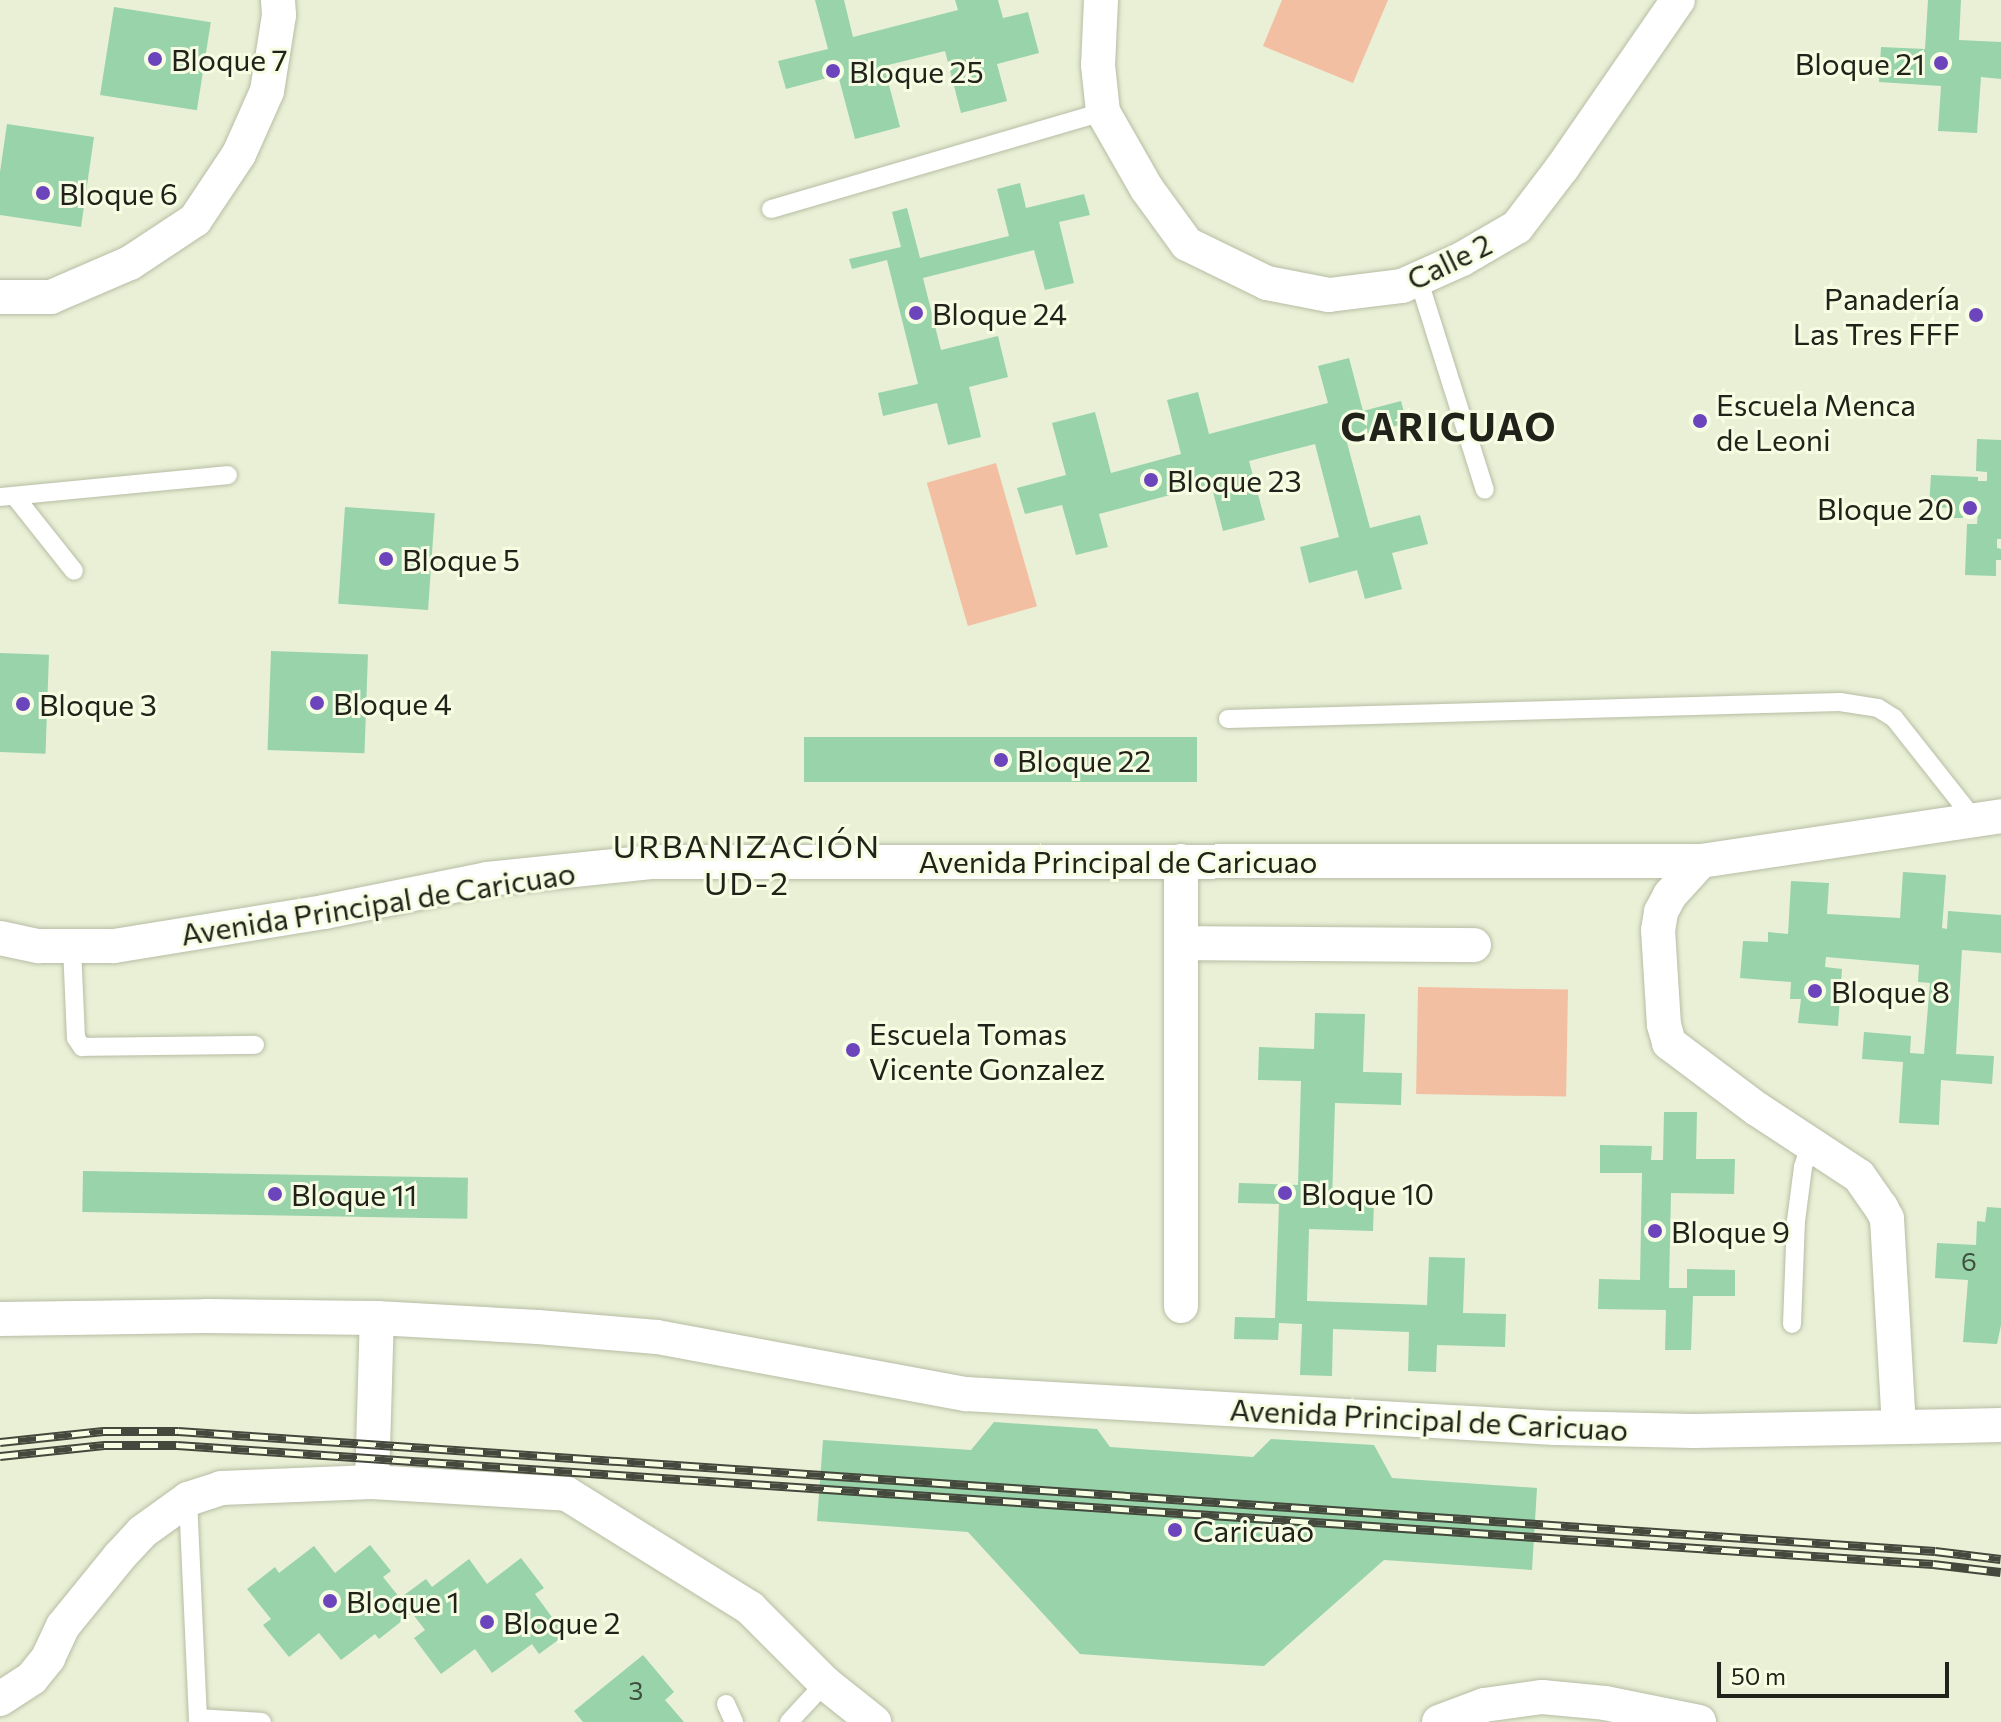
<!DOCTYPE html>
<meta charset="utf-8">
<style>
body{margin:0}
#map{position:relative;width:2001px;height:1722px;overflow:hidden;background:#e9f0d6;font-family:Commissioner,sans-serif}
div>[style]{position:absolute}
[style*='--x']{left:calc(var(--x)*1px);top:calc(var(--y)*1px);width:calc(var(--w)*1px);rotate:calc(var(--a)*1deg)}
.green>*{inset:0;background:#f3bfa3;transform-origin:0 0}
.building>*{inset:0;background:#98d3aa;transform-origin:0 0}
.roads{filter:drop-shadow(0 0 2px #b7bda4) drop-shadow(0 0 2px #b7bda4)}
.service>*{height:18px;margin:-9px;padding:0 9px;transform-origin:9px;border-radius:9px;background:#fff}
.minor>*{height:34px;margin:-17px;padding:0 17px;transform-origin:17px;border-radius:17px;background:#fff}
.rail>*{height:9px;margin-top:-4.5px;transform-origin:0;background:repeating-linear-gradient(90deg,#f6fde3 0 18px,#45483c 0 36px);box-sizing:border-box;border-block:2px solid #45483c}
.dots>*{width:22px;height:22px;translate:-50% -50%;box-sizing:border-box;border:4px solid #f6fde3;border-radius:50%}
span{translate:-50% -50%;white-space:nowrap;text-align:center;line-height:1.15;-webkit-text-stroke:6px #f6fde3;paint-order:stroke}
.number-label{font-size:26px;color:#3f4f3e}
.number-label span{-webkit-text-stroke-width:0}
.poi-label{font-size:30px;color:#21231a}
.left{translate:0 -50%;text-align:left}
.right{translate:-100% -50%;text-align:right}
.street-label{font-size:30px;color:#21231a}
.neighbourhood-label{font-size:32px;color:#21231a;letter-spacing:2px}
.district-label{font-size:38px;color:#21231a;font-weight:700;letter-spacing:2px}
.scale{position:absolute;left:1717px;top:1662px;width:232px;height:36px;box-sizing:border-box;border:4px solid #21231a;border-top:0;padding-left:10px;font-size:24px;line-height:28px;white-space:nowrap;color:#21231a;-webkit-text-stroke:6px #f6fde3;paint-order:stroke}
</style>
<div id="map">
<div class="green">
<div style="clip-path:polygon(1282px 0,1388px 0,1353px 83px,1263px 46px)"></div>
<div style="left:996px;top:463px;width:149px;height:72px;rotate:74deg"></div>
<div style="left:1418px;top:987px;width:150px;height:107px;rotate:1deg"></div>
</div>
<div class="building">
<div style="clip-path:polygon(815px 0,844px 0,853px 37px,958px 10px,955px 0,998px 0,1003px 18px,1028px 12px,1039px 53px,997px 64px,1007px 101px,961px 113px,945px 51px,884px 66px,900px 127px,855px 139px,838px 75px,786px 89px,778px 61px,828px 49px)"></div>
<div style="clip-path:polygon(1928px 0,1961px 0,1959px 40px,2001px 42px,2001px 79px,1981px 77px,1977px 133px,1938px 131px,1941px 86px,1879px 82px,1881px 47px,1925px 49px)"></div>
<div style="left:114px;top:7px;width:98px;height:89px;rotate:9deg"></div>
<div style="clip-path:polygon(7px 124px,94px 137px,81px 227px,0 215px,0 172px)"></div>
<div style="clip-path:polygon(1020px 183px,1026px 208px,1084px 194px,1090px 215px,1059px 222px,1074px 283px,1045px 290px,1034px 250px,923px 278px,941px 350px,998px 336px,1008px 377px,969px 387px,981px 437px,948px 445px,937px 403px,883px 416px,878px 393px,918px 384px,887px 260px,852px 269px,849px 259px,901px 247px,892px 212px,907px 208px,920px 258px,1009px 236px,997px 189px)"></div>
<div style="clip-path:polygon(1349px 358px,1363px 411px,1401px 401px,1407px 423px,1346px 439px,1370px 528px,1420px 515px,1428px 544px,1392px 553px,1402px 589px,1365px 599px,1357px 570px,1309px 583px,1300px 547px,1339px 537px,1315px 444px,1249px 461px,1265px 520px,1223px 531px,1211px 484px,1099px 514px,1108px 547px,1076px 555px,1062px 505px,1025px 514px,1017px 488px,1066px 475px,1052px 423px,1095px 412px,1111px 473px,1181px 454px,1167px 400px,1198px 392px,1209px 434px,1328px 403px,1318px 366px)"></div>
<div style="clip-path:polygon(1977px 439px,2001px 440px,2001px 539px,1997px 539px,1997px 548px,2001px 549px,2001px 560px,1996px 560px,1996px 576px,1965px 575px,1967px 524px,1977px 524px,1978px 510px,1964px 509px,1963px 518px,1950px 518px,1950px 508px,1929px 507px,1931px 475px,1978px 477px,1978px 481px,1987px 481px,1987px 472px,1976px 471px)"></div>
<div style="left:345px;top:507px;width:90px;height:97px;rotate:4deg"></div>
<div style="left:271px;top:651px;width:97px;height:99px;rotate:2deg"></div>
<div style="left:0;top:653px;width:49px;height:99px;rotate:2deg"></div>
<div style="left:804px;top:737px;width:393px;height:45px"></div>
<div style="clip-path:polygon(1903px 872px,1946px 875px,1942px 928px,1947px 929px,1948px 911px,2001px 915px,2001px 953px,1962px 950px,1956px 1054px,1994px 1056px,1992px 1084px,1941px 1080px,1939px 1125px,1899px 1123px,1903px 1062px,1862px 1059px,1864px 1032px,1911px 1036px,1910px 1053px,1924px 1054px,1930px 983px,1918px 982px,1919px 965px,1826px 957px,1825px 967px,1842px 969px,1838px 1026px,1798px 1023px,1801px 999px,1790px 999px,1791px 982px,1740px 978px,1743px 941px,1768px 942px,1768px 932px,1788px 934px,1791px 881px,1829px 883px,1827px 914px,1900px 918px)"></div>
<div style="clip-path:polygon(1315px 1013px,1365px 1014px,1363px 1072px,1402px 1073px,1401px 1105px,1335px 1103px,1332px 1201px,1374px 1202px,1373px 1231px,1309px 1229px,1307px 1301px,1427px 1305px,1429px 1257px,1465px 1258px,1463px 1313px,1506px 1314px,1505px 1347px,1437px 1345px,1436px 1372px,1408px 1371px,1409px 1332px,1333px 1329px,1332px 1376px,1300px 1375px,1302px 1324px,1279px 1323px,1278px 1340px,1234px 1339px,1235px 1317px,1275px 1318px,1279px 1204px,1238px 1203px,1239px 1183px,1298px 1185px,1301px 1081px,1258px 1080px,1259px 1047px,1314px 1049px)"></div>
<div style="clip-path:polygon(1664px 1112px,1697px 1112px,1696px 1159px,1735px 1159px,1734px 1194px,1671px 1193px,1669px 1288px,1687px 1288px,1687px 1269px,1735px 1270px,1735px 1296px,1693px 1296px,1691px 1350px,1665px 1350px,1666px 1310px,1598px 1309px,1599px 1279px,1640px 1280px,1642px 1173px,1600px 1173px,1600px 1145px,1652px 1146px,1651px 1160px,1663px 1160px)"></div>
<div style="left:83px;top:1171px;width:385px;height:41px;rotate:1deg"></div>
<div style="clip-path:polygon(1987px 1207px,2001px 1208px,2001px 1325px,1997px 1344px,1963px 1342px,1968px 1280px,1935px 1278px,1937px 1243px,1976px 1245px,1977px 1221px,1985px 1222px)"></div>
<div style="clip-path:polygon(994px 1422px,1097px 1429px,1110px 1447px,1253px 1457px,1271px 1439px,1374px 1445px,1392px 1478px,1537px 1488px,1532px 1570px,1384px 1560px,1264px 1666px,1179px 1661px,1080px 1654px,968px 1532px,817px 1521px,823px 1440px,971px 1450px)"></div>
<div style="clip-path:polygon(370px 1545px,391px 1571px,383px 1577px,400px 1598px,426px 1579px,432px 1587px,469px 1559px,487px 1584px,521px 1558px,544px 1588px,535px 1594px,565px 1635px,539px 1654px,532px 1644px,492px 1673px,475px 1649px,441px 1674px,414px 1638px,425px 1630px,412px 1613px,379px 1639px,375px 1634px,341px 1660px,319px 1633px,289px 1657px,263px 1625px,271px 1619px,247px 1589px,275px 1567px,279px 1573px,314px 1546px,335px 1573px)"></div>
<div style="clip-path:polygon(643px 1655px,674px 1692px,665px 1700px,684px 1722px,583px 1722px,574px 1711px)"></div>
</div>
<div class="roads">
<div class="service">
<div style="--x:771;--y:209;--w:346;--a:-16.3"></div>
<div style="--x:1418;--y:278;--w:222;--a:72.5"></div>
<div style="--x:0;--y:497;--w:229;--a:-5.5"></div>
<div style="--x:16;--y:498;--w:93;--a:51.5"></div>
<div style="--x:1228;--y:719;--w:612;--a:-1.59"></div>
<div style="--x:1840;--y:702;--w:38;--a:9"></div>
<div style="--x:1878;--y:708;--w:19;--a:32"></div>
<div style="--x:1894;--y:718;--w:132;--a:51.7"></div>
<div style="--x:72;--y:947;--w:91;--a:87.5"></div>
<div style="--x:76;--y:1038;--w:11;--a:56"></div>
<div style="--x:82;--y:1047;--w:173;--a:-0.7"></div>
<div style="--x:1792;--y:1324;--w:103;--a:-87.8"></div>
<div style="--x:1796;--y:1221;--w:54;--a:-82.6"></div>
<div style="--x:1803;--y:1167;--w:22;--a:-72"></div>
<div style="--x:188;--y:1499;--w:223;--a:87.4"></div>
<div style="--x:726;--y:1704;--w:20;--a:66"></div>
<div style="--x:198;--y:1718;--w:64;--a:3.6"></div>
<div style="--x:789;--y:1722;--w:53;--a:-47.3"></div>
</div>
<div class="minor">
<div style="--x:1101;--y:0;--w:65;--a:92.6"></div>
<div style="--x:1098;--y:65;--w:47;--a:83.9"></div>
<div style="--x:1103;--y:112;--w:89;--a:60.3"></div>
<div style="--x:1147;--y:189;--w:68;--a:54"></div>
<div style="--x:1187;--y:244;--w:89;--a:26"></div>
<div style="--x:1267;--y:283;--w:63;--a:11"></div>
<div style="--x:1329;--y:295;--w:74;--a:-7"></div>
<div style="--x:1402;--y:286;--w:66;--a:-24.2"></div>
<div style="--x:1462;--y:259;--w:64;--a:-30.2"></div>
<div style="--x:1517;--y:227;--w:74;--a:-52.7"></div>
<div style="--x:1562;--y:168;--w:204;--a:-55.4"></div>
<div style="--x:0;--y:297;--w:51;--a:0"></div>
<div style="--x:51;--y:297;--w:86;--a:-23.3"></div>
<div style="--x:130;--y:263;--w:78;--a:-33.5"></div>
<div style="--x:195;--y:220;--w:79;--a:-56.3"></div>
<div style="--x:239;--y:154;--w:69;--a:-66"></div>
<div style="--x:267;--y:91;--w:77;--a:-81"></div>
<div style="--x:279;--y:15;--w:15;--a:-94"></div>
<div style="--x:1701;--y:861;--w:46;--a:132.4"></div>
<div style="--x:1670;--y:895;--w:19;--a:118"></div>
<div style="--x:1661;--y:912;--w:18;--a:99"></div>
<div style="--x:1658;--y:930;--w:95;--a:86.4"></div>
<div style="--x:1664;--y:1025;--w:19;--a:74"></div>
<div style="--x:1669;--y:1043;--w:110;--a:36.9"></div>
<div style="--x:1757;--y:1109;--w:122;--a:33.3"></div>
<div style="--x:1859;--y:1176;--w:38;--a:55"></div>
<div style="--x:1881;--y:1207;--w:13;--a:63"></div>
<div style="--x:1887;--y:1219;--w:206;--a:86.7"></div>
<div style="--x:0;--y:938;--w:40;--a:12"></div>
<div style="--x:39;--y:946;--w:75;--a:0"></div>
<div style="--x:114;--y:946;--w:213;--a:-9.2"></div>
<div style="--x:324;--y:912;--w:166;--a:-11.4"></div>
<div style="--x:487;--y:879;--w:165;--a:-5.9"></div>
<div style="--x:651;--y:862;--w:1050;--a:-0.05"></div>
<div style="--x:1701;--y:861;--w:303;--a:-8.5"></div>
<div style="--x:1181;--y:943;--w:293;--a:0.4"></div>
<div style="--x:1181;--y:1306;--w:445;--a:-90"></div>
<div style="--x:0;--y:1319;--w:206;--a:-0.8"></div>
<div style="--x:206;--y:1316;--w:171;--a:0.7"></div>
<div style="--x:377;--y:1318;--w:161;--a:3.2"></div>
<div style="--x:538;--y:1327;--w:119;--a:4.8"></div>
<div style="--x:657;--y:1337;--w:314;--a:10.5"></div>
<div style="--x:966;--y:1394;--w:590;--a:3.3"></div>
<div style="--x:1555;--y:1428;--w:139;--a:1.2"></div>
<div style="--x:1694;--y:1431;--w:307;--a:-1.1"></div>
<div style="--x:372;--y:1482;--w:164;--a:-88.3"></div>
<div style="--x:0;--y:1699;--w:38;--a:-33"></div>
<div style="--x:32;--y:1678;--w:26;--a:-51"></div>
<div style="--x:48;--y:1658;--w:35;--a:-65"></div>
<div style="--x:63;--y:1626;--w:89;--a:-50.9"></div>
<div style="--x:119;--y:1557;--w:34;--a:-47"></div>
<div style="--x:142;--y:1532;--w:57;--a:-35.7"></div>
<div style="--x:188;--y:1499;--w:35;--a:-18"></div>
<div style="--x:221;--y:1488;--w:151;--a:-2.3"></div>
<div style="--x:372;--y:1482;--w:195;--a:3.5"></div>
<div style="--x:567;--y:1494;--w:216;--a:31.9"></div>
<div style="--x:750;--y:1608;--w:106;--a:45"></div>
<div style="--x:825;--y:1683;--w:63;--a:38.5"></div>
<div style="--x:1439;--y:1722;--w:48;--a:-20.7"></div>
<div style="--x:1484;--y:1705;--w:59;--a:-7.9"></div>
<div style="--x:1542;--y:1697;--w:63;--a:5.4"></div>
<div style="--x:1605;--y:1703;--w:96;--a:11.4"></div>
</div>
</div>
<div class="rail">
<div style="--x:0;--y:1442;--w:104;--a:-6.1"></div>
<div style="--x:103;--y:1431;--w:75;--a:0"></div>
<div style="--x:178;--y:1431;--w:1761;--a:3.91"></div>
<div style="--x:1935;--y:1551;--w:66;--a:6.9"></div>
<div style="--x:0;--y:1456;--w:105;--a:-6"></div>
<div style="--x:104;--y:1445;--w:73;--a:0"></div>
<div style="--x:177;--y:1445;--w:1760;--a:3.88"></div>
<div style="--x:1933;--y:1564;--w:68;--a:6.7"></div>
</div>
<div class="dots">
<div style="left:155px;top:59px;background:#6c45bd"></div>
<div style="left:1941px;top:63px;background:#6c45bd"></div>
<div style="left:833px;top:71px;background:#6c45bd"></div>
<div style="left:43px;top:193px;background:#6c45bd"></div>
<div style="left:916px;top:313px;background:#6c45bd"></div>
<div style="left:1976px;top:315px;background:#6c45bd"></div>
<div style="left:1700px;top:421px;background:#6c45bd"></div>
<div style="left:1151px;top:480px;background:#6c45bd"></div>
<div style="left:1970px;top:508px;background:#6c45bd"></div>
<div style="left:386px;top:559px;background:#6c45bd"></div>
<div style="left:317px;top:703px;background:#6c45bd"></div>
<div style="left:23px;top:704px;background:#6c45bd"></div>
<div style="left:1001px;top:760px;background:#6c45bd"></div>
<div style="left:1815px;top:991px;background:#6c45bd"></div>
<div style="left:853px;top:1050px;background:#6c45bd"></div>
<div style="left:1285px;top:1193px;background:#6c45bd"></div>
<div style="left:275px;top:1194px;background:#6c45bd"></div>
<div style="left:1655px;top:1231px;background:#6c45bd"></div>
<div style="left:1175px;top:1530px;background:#6c45bd"></div>
<div style="left:330px;top:1601px;background:#6c45bd"></div>
<div style="left:487px;top:1622px;background:#6c45bd"></div>
</div>
<div class="number-label">
<span style="left:1969px;top:1261px">6</span>
<span style="left:636px;top:1690px">3</span>
</div>
<div class="poi-label">
<span class="left" style="left:171px;top:59px">Bloque 7</span>
<span class="right" style="left:1925px;top:63px">Bloque 21</span>
<span class="left" style="left:849px;top:71px">Bloque 25</span>
<span class="left" style="left:59px;top:193px">Bloque 6</span>
<span class="right" style="left:1960px;top:315px">Panadería<br>Las Tres FFF</span>
<span class="left" style="left:932px;top:313px">Bloque 24</span>
<span class="left" style="left:1716px;top:421px">Escuela Menca<br>de Leoni</span>
<span class="left" style="left:1167px;top:480px">Bloque 23</span>
<span class="right" style="left:1954px;top:508px">Bloque 20</span>
<span class="left" style="left:402px;top:559px">Bloque 5</span>
<span class="left" style="left:333px;top:703px">Bloque 4</span>
<span class="left" style="left:39px;top:704px">Bloque 3</span>
<span class="left" style="left:1017px;top:760px">Bloque 22</span>
<span class="left" style="left:1831px;top:991px">Bloque 8</span>
<span class="left" style="left:869px;top:1050px">Escuela Tomas<br>Vicente Gonzalez</span>
<span class="left" style="left:1301px;top:1193px">Bloque 10</span>
<span class="left" style="left:291px;top:1194px">Bloque 11</span>
<span class="left" style="left:1671px;top:1231px">Bloque 9</span>
<span class="left" style="left:1193px;top:1530px">Caricuao</span>
<span class="left" style="left:346px;top:1601px">Bloque 1</span>
<span class="left" style="left:503px;top:1622px">Bloque 2</span>
</div>
<div class="street-label">
<span style="left:1449px;top:261px;rotate:-26deg">Calle 2</span>
<span style="left:1118px;top:861px">Avenida Principal de Caricuao</span>
<span style="left:378px;top:903px;rotate:-9deg">Avenida Principal de Caricuao</span>
<span style="left:1429px;top:1419px;rotate:3deg">Avenida Principal de Caricuao</span>
</div>
<div class="neighbourhood-label">
<span style="left:747px;top:864px">URBANIZACIÓN<br>UD-2</span>
</div>
<div class="district-label">
<span style="left:1449px;top:426px">CARICUAO</span>
</div>
<div class="scale">50 m</div>
</div>
